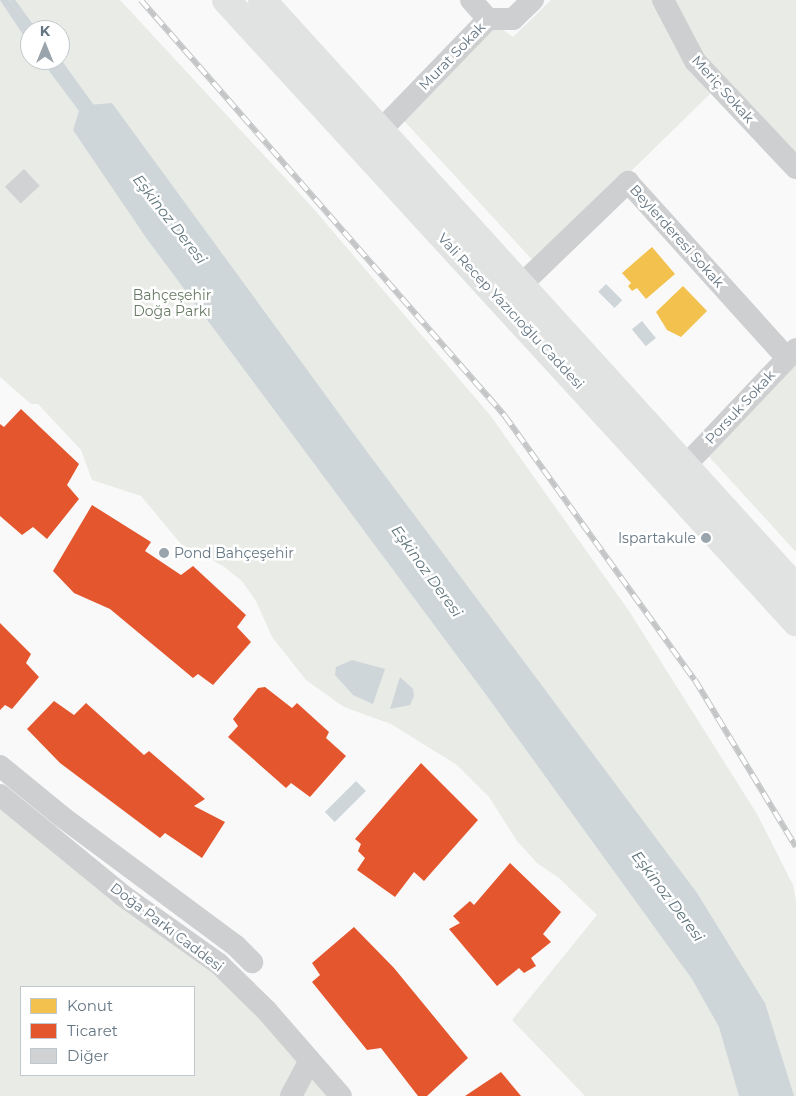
<!DOCTYPE html>
<meta charset="utf-8">
<style>
body{margin:0}
#map{position:relative;width:796px;height:1096px;overflow:hidden;background:#f9f9f9;font-family:Montserrat,sans-serif}
div>[style]{position:absolute}
[style*='--x']{left:calc(var(--x)*1px);top:calc(var(--y)*1px);width:calc(var(--w)*1px);rotate:calc(var(--a)*1deg)}
.green>*{inset:0;background:#e8ebe6}
.water>*{inset:0;background:#ced6d9;transform-origin:0 0}
.homes>*{inset:0;background:#f2c14e}
.shops>*{inset:0;background:#e4572e}
.stream>*{height:5px;margin:-2.5px;padding:0 2.5px;transform-origin:2.5px;border-radius:2.5px;background:#ced6d9}
.building>*{inset:0;background:#d0d2d3;transform-origin:0 0}
.minor>*{height:22px;margin:-11px;padding:0 11px;transform-origin:11px;border-radius:11px;background:#cecfd0}
.major>*{height:28px;margin:-14px;padding:0 14px;transform-origin:14px;border-radius:14px;background:#e1e2e2}
.rail>*{height:5.5px;margin-top:-2.75px;transform-origin:0;background:repeating-linear-gradient(90deg,#fff 0 11px,#c3c5c6 0 22px);box-sizing:border-box;border-block:1px solid #c3c5c6}
.dots>*{width:14px;height:14px;translate:-50% -50%;box-sizing:border-box;border:2px solid #fff;border-radius:50%}
span{translate:-50% -50%;white-space:nowrap;text-align:center;line-height:1.15;-webkit-text-stroke:5px #fff;paint-order:stroke}
.street-label{font-size:14px;color:#657683}
.park-label{font-size:14px;color:#687a64}
.poi-label{font-size:14px;color:#657683}
.right{translate:-100% -50%;text-align:right}
.left{translate:0 -50%;text-align:left}
.water-label{font-size:15px;color:#60757c;font-style:italic}
.legend{position:absolute;left:20px;top:986px;width:175px;height:90px;box-sizing:border-box;background:#fff;border:1px solid #c1c8cd;margin:0;padding:6px 9px;list-style:none;font-size:15px;color:#657683}
.legend li{display:flex;align-items:center;gap:10px;height:25px}
.legend b{width:25px;border:1px solid #c1c8cd}
.north{position:absolute;left:20px;top:20px;width:50px;height:50px;box-sizing:border-box;background:#fff;border:1px solid #c1c8cd;border-radius:50%;rotate:0deg;font-size:14px;font-weight:700;line-height:20px;text-align:center;color:#657683}
.north::after{content:'';display:block;margin:auto;width:18px;height:22px;background:#99a4ac;clip-path:polygon(50% 0,100% 100%,50% 72%,0 100%)}
</style>
<div id="map">
<div class="green">
<div style="clip-path:polygon(evenodd,0 0,120px 0,312px 207px,490px 415px,629px 611px,757px 814px,793px 885px,796px 900px,796px 1096px,585px 1096px,512px 1020px,597px 915px,559px 878px,537px 863px,517px 841px,489px 797px,457px 765px,391px 724px,344px 707px,306px 680px,272px 637px,256px 601px,242px 581px,223px 566px,181px 544px,141px 496px,92px 480px,81px 450px,38px 404px,31px 404px,0 377px,0 0,30px 30px,60px 30px,60px 60px,30px 60px,30px 30px)"></div>
<div style="clip-path:polygon(551px 0,653px 0,711px 93px,536px 264px,395px 111px,488px 19px,513px 37px)"></div>
<div style="clip-path:polygon(669px 0,796px 0,796px 155px,698px 54px)"></div>
<div style="clip-path:polygon(796px 358px,796px 550px,795px 551px,703px 450px)"></div>
<div style="clip-path:polygon(evenodd,0 795px,219px 964px,341px 1096px,0 1096px,0 795px,21px 987px,194px 987px,194px 1075px,21px 1075px,21px 987px)"></div>
</div>
<div class="water">
<div style="clip-path:polygon(0 0,9px 0,31px 30px,30px 45px)"></div>
<div style="clip-path:polygon(41px 60px,55px 60px,89px 105px,112px 103px,362px 445px,697px 893px,765px 1003px,794px 1096px,739px 1096px,719px 1027px,692px 979px,487px 696px,147px 239px,73px 130px,79px 111px)"></div>
<div style="left:606px;top:284px;width:23px;height:11px;rotate:45deg"></div>
<div style="left:642px;top:321px;width:22px;height:13px;rotate:51deg"></div>
<div style="clip-path:polygon(352px 660px,385px 669px,373px 704px,353px 695px,335px 675px,336px 667px)"></div>
<div style="clip-path:polygon(400px 677px,413px 689px,414px 696px,410px 705px,390px 709px)"></div>
<div style="left:356px;top:781px;width:14px;height:44px;rotate:45deg"></div>
</div>
<div class="homes">
<div style="clip-path:polygon(652px 247px,675px 274px,646px 299px,637px 288px,632px 291px,628px 286px,631px 283px,622px 273px)"></div>
<div style="clip-path:polygon(683px 286px,707px 311px,681px 337px,667px 330px,656px 312px)"></div>
</div>
<div class="shops">
<div style="clip-path:polygon(21px 409px,79px 464px,67px 485px,79px 499px,47px 539px,33px 527px,22px 535px,0 516px,0 424px,4px 427px)"></div>
<div style="clip-path:polygon(92px 505px,151px 542px,145px 551px,181px 575px,193px 566px,246px 615px,237px 627px,251px 642px,213px 685px,198px 674px,193px 678px,110px 609px,74px 593px,53px 571px)"></div>
<div style="clip-path:polygon(0 623px,31px 654px,26px 663px,39px 677px,12px 709px,5px 705px,0 710px)"></div>
<div style="clip-path:polygon(265px 687px,292px 708px,297px 703px,329px 732px,326px 738px,346px 756px,310px 797px,291px 783px,286px 788px,228px 737px,238px 726px,233px 719px,258px 688px)"></div>
<div style="clip-path:polygon(54px 701px,74px 715px,86px 703px,144px 755px,149px 751px,205px 799px,194px 806px,225px 822px,202px 858px,165px 833px,160px 838px,60px 763px,27px 729px)"></div>
<div style="clip-path:polygon(421px 763px,478px 820px,424px 881px,414px 872px,395px 897px,357px 870px,365px 858px,358px 851px,361px 844px,355px 839px)"></div>
<div style="clip-path:polygon(510px 863px,561px 912px,543px 934px,551px 942px,531px 958px,536px 966px,524px 973px,519px 968px,497px 986px,449px 929px,460px 923px,453px 916px,470px 901px,474px 905px)"></div>
<div style="clip-path:polygon(354px 927px,394px 968px,468px 1058px,427px 1096px,418px 1096px,381px 1048px,367px 1050px,312px 982px,320px 975px,312px 963px)"></div>
<div style="clip-path:polygon(501px 1072px,521px 1096px,465px 1096px)"></div>
</div>
<div class="stream">
<div style="--x:12;--y:0;--w:37;--a:54"></div>
<div style="--x:58;--y:60;--w:62;--a:54.2"></div>
</div>
<div class="building">
<div style="left:24px;top:169px;width:23px;height:26px;rotate:47deg"></div>
</div>
<div class="minor">
<div style="--x:471;--y:0;--w:25;--a:48"></div>
<div style="--x:663;--y:0;--w:69;--a:62.3"></div>
<div style="--x:695;--y:61;--w:147;--a:46.7"></div>
<div style="--x:380;--y:131;--w:156;--a:-46"></div>
<div style="--x:488;--y:19;--w:25;--a:0"></div>
<div style="--x:513;--y:19;--w:28;--a:-44"></div>
<div style="--x:521;--y:285;--w:149;--a:-43.9"></div>
<div style="--x:628;--y:182;--w:236;--a:47.9"></div>
<div style="--x:685;--y:466;--w:161;--a:-46.5"></div>
<div style="--x:0;--y:766;--w:79;--a:39.3"></div>
<div style="--x:61;--y:816;--w:218;--a:36.6"></div>
<div style="--x:236;--y:946;--w:23;--a:45"></div>
<div style="--x:0;--y:795;--w:158;--a:39.3"></div>
<div style="--x:122;--y:895;--w:119;--a:35.4"></div>
<div style="--x:219;--y:964;--w:66;--a:44.4"></div>
<div style="--x:266;--y:1010;--w:114;--a:48.9"></div>
<div style="--x:291;--y:1096;--w:40;--a:-62"></div>
</div>
<div class="major">
<div style="--x:226;--y:0;--w:844;--a:47.5"></div>
<div style="--x:262;--y:0;--w:794;--a:47.76"></div>
</div>
<div class="rail">
<div style="--x:141;--y:0;--w:553;--a:48.81"></div>
<div style="--x:505;--y:416;--w:325;--a:54.3"></div>
<div style="--x:695;--y:680;--w:195;--a:58.8"></div>
</div>
<div class="dots">
<div style="left:706px;top:538px;background:#99a4ac"></div>
<div style="left:164px;top:553px;background:#99a4ac"></div>
</div>
<div class="street-label">
<span style="left:452px;top:56px;rotate:-46deg">Murat Sokak</span>
<span style="left:723px;top:89px;rotate:48deg">Meriç Sokak</span>
<span style="left:677px;top:236px;rotate:48deg">Beylerderesi Sokak</span>
<span style="left:511px;top:311px;rotate:47deg">Vali Recep Yazıcıoğlu Caddesi</span>
<span style="left:740px;top:407px;rotate:-47deg">Porsuk Sokak</span>
<span style="left:167px;top:927px;rotate:37deg">Doğa Parkı Caddesi</span>
</div>
<div class="park-label">
<span style="left:172px;top:303px">Bahçeşehir<br>Doğa Parkı</span>
</div>
<div class="poi-label">
<span class="right" style="left:696px;top:538px">Ispartakule</span>
<span class="left" style="left:174px;top:553px">Pond Bahçeşehir</span>
</div>
<div class="water-label">
<span style="left:170px;top:219px;rotate:52deg">Eşkinoz Deresi</span>
<span style="left:427px;top:571px;rotate:54deg">Eşkinoz Deresi</span>
<span style="left:668px;top:896px;rotate:53deg">Eşkinoz Deresi</span>
</div>
<ul class="legend">
<li><b style="height:14px;background:#f2c14e"></b>Konut</li>
<li><b style="height:14px;background:#e4572e"></b>Ticaret</li>
<li><b style="height:14px;background:#d0d2d3"></b>Diğer</li>
</ul>
<div class="north">K</div>
</div>
